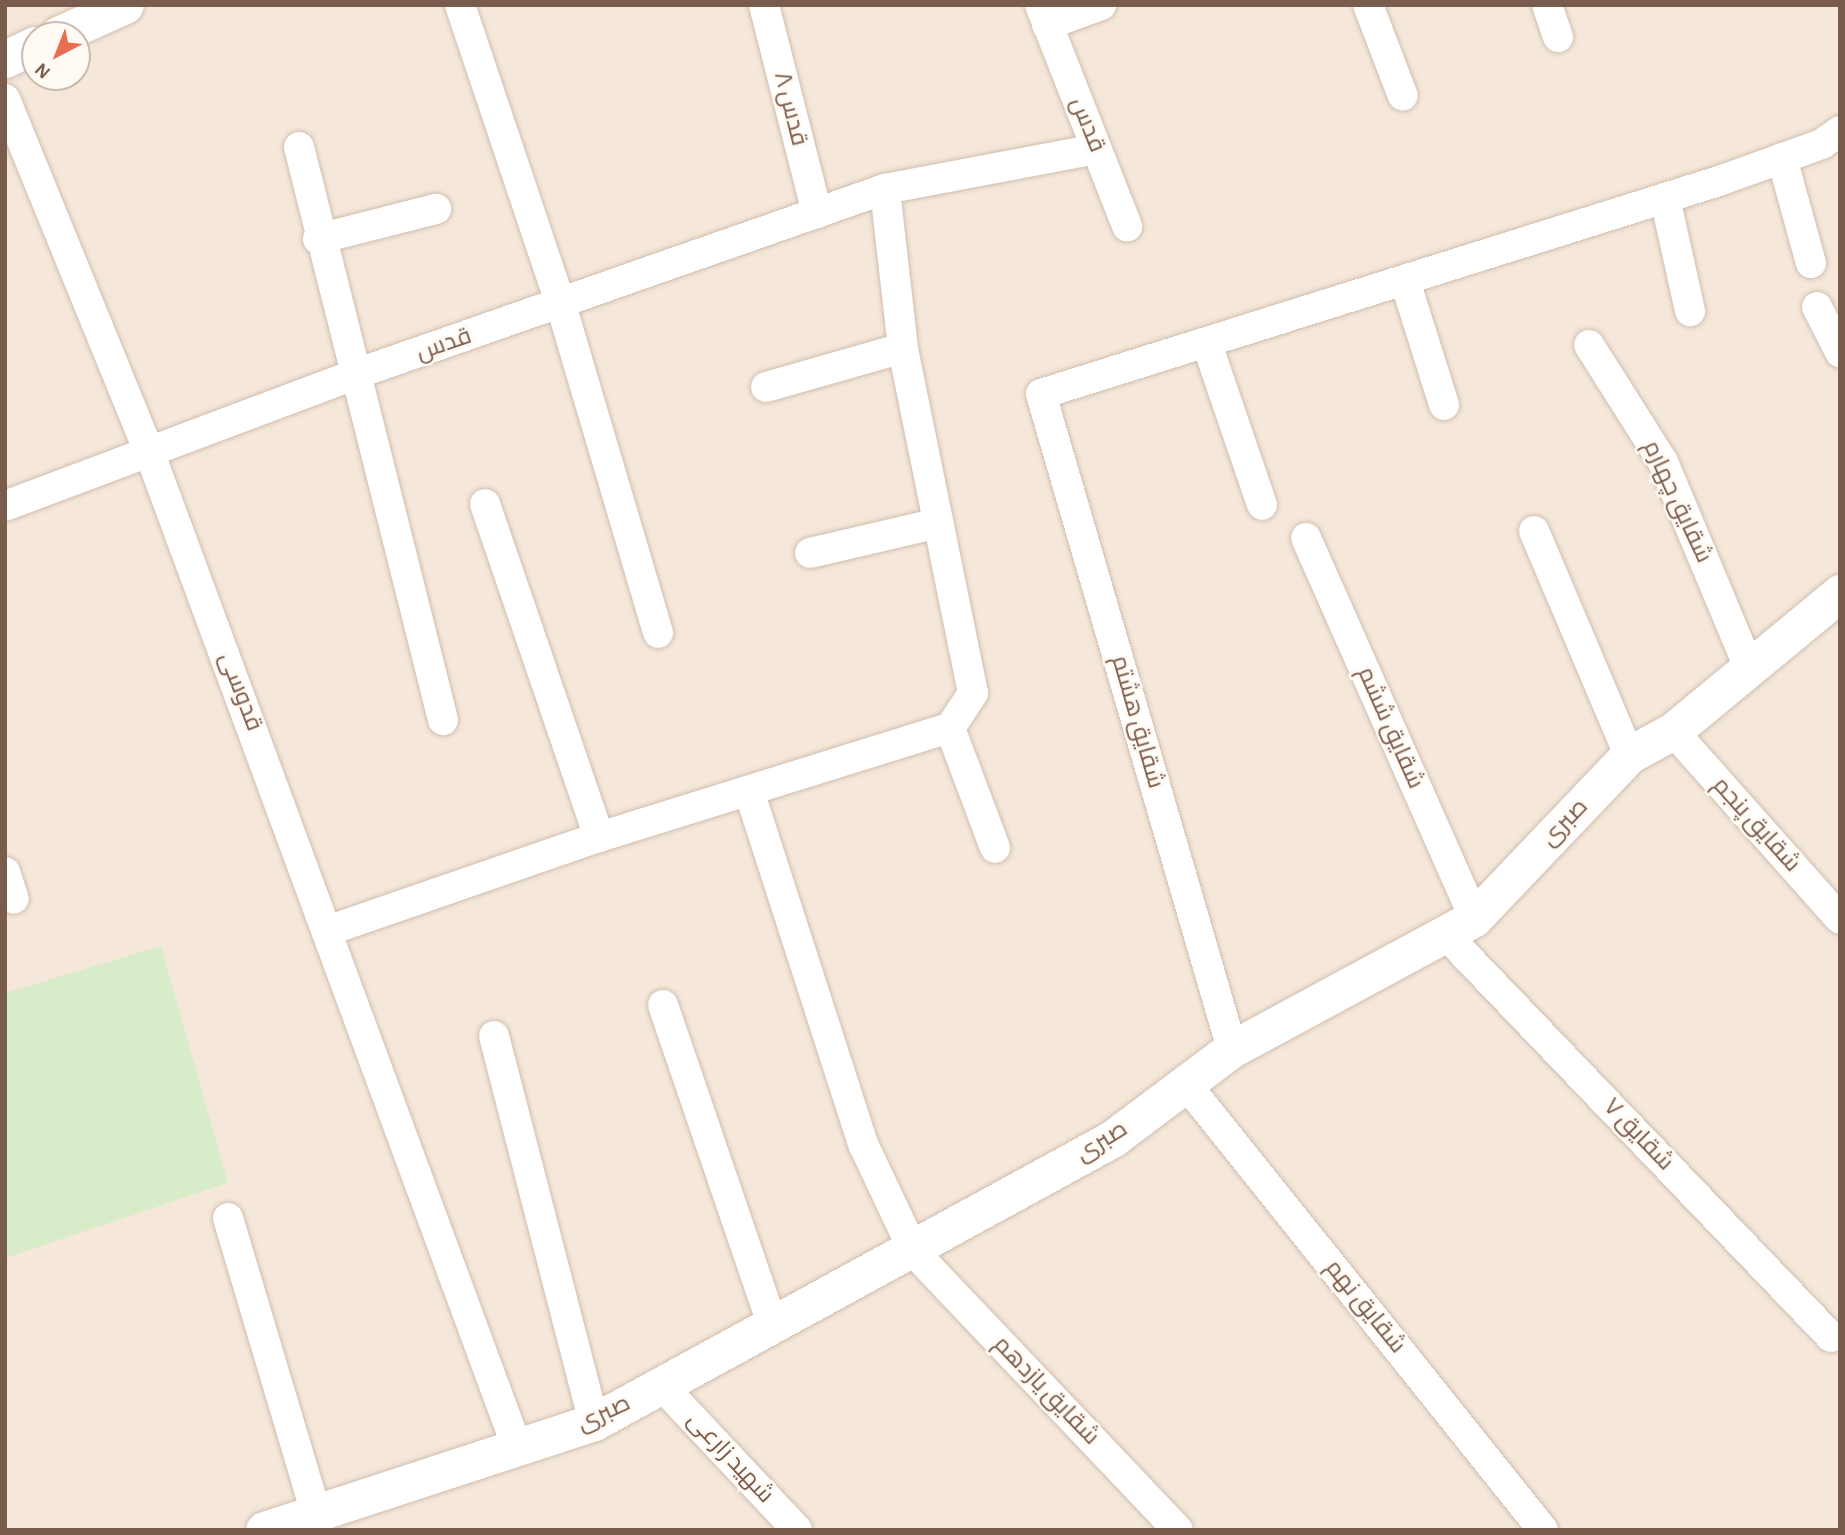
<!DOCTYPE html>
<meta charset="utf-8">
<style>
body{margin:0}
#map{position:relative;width:1845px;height:1535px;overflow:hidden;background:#fdf6ec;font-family:"Alegreya Sans",Cairo,sans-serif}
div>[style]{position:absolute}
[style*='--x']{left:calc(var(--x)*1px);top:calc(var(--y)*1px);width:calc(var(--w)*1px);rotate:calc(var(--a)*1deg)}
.residential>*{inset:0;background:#f5e8da}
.green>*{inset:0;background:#d8ecc9}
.roads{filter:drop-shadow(0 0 2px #d1beb0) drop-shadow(0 0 2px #d1beb0)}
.minor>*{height:30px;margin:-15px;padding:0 15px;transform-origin:15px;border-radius:15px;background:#fff}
.tertiary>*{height:37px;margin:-18.5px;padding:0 18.5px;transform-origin:18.5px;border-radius:18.5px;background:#fff}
span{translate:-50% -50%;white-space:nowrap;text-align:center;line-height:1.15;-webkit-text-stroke:5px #fffaf3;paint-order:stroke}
.street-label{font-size:24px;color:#7a5c4d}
.frame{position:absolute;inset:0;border:7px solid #7a5c4d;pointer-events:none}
.north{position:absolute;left:21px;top:21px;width:70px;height:70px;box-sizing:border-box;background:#fffaf3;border:2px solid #cabbb1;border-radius:50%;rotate:222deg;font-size:19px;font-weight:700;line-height:28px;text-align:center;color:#7a5c4d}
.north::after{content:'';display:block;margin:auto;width:24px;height:32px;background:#e76f51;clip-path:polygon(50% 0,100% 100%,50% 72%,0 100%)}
</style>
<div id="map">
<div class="residential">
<div style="clip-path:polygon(evenodd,5px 5px,1840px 5px,1840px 1530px,5px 1530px,5px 5px,35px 35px,77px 35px,77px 77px,35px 77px,35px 35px)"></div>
</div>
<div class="green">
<div style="clip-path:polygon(161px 946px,228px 1183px,5px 1258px,5px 993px)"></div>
</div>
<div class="roads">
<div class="minor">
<div style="--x:460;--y:5;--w:317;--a:71.4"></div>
<div style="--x:561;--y:305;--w:342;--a:73.5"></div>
<div style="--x:764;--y:5;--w:215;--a:75.7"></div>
<div style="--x:1040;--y:5;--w:238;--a:68.5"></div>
<div style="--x:1368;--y:5;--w:97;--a:69"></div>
<div style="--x:1547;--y:5;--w:34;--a:71"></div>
<div style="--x:1047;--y:25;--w:58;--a:-20.3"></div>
<div style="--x:5;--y:99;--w:383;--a:67.8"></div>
<div style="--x:150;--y:454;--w:1059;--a:69.72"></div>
<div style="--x:299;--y:147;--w:591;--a:75.89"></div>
<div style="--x:1782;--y:158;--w:109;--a:74.6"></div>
<div style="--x:1665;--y:198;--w:116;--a:77.5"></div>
<div style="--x:318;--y:239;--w:122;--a:-14.3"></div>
<div style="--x:1405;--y:281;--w:130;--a:72.5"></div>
<div style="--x:1817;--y:307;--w:51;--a:62.9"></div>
<div style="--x:1207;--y:344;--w:170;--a:71.1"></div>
<div style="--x:1589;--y:345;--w:138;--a:57.7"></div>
<div style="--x:1663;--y:462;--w:223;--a:67.3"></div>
<div style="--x:766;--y:387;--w:142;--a:-15.9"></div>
<div style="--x:485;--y:504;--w:352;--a:71.1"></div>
<div style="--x:5;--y:506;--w:372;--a:-20.6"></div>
<div style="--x:353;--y:375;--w:564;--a:-19.27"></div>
<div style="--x:885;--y:189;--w:215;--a:-10.7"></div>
<div style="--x:1534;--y:531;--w:243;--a:67"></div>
<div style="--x:1306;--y:538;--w:415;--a:66.1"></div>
<div style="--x:810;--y:553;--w:132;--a:-13.1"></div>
<div style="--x:950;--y:728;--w:128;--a:69.4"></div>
<div style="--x:1673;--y:731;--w:251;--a:48.4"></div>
<div style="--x:749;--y:791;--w:373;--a:72.1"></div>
<div style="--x:864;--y:1146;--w:117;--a:64.7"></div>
<div style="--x:914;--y:1252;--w:383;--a:46.5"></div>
<div style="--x:5;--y:872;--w:28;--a:72"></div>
<div style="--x:330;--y:930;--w:285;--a:-19.1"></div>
<div style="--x:599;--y:837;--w:368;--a:-17.3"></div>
<div style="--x:950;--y:728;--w:42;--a:-56.7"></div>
<div style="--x:973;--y:693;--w:352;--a:-101.5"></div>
<div style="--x:903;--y:348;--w:160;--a:-96.5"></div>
<div style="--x:1445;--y:934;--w:558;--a:46.23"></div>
<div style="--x:663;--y:1005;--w:340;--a:71.1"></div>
<div style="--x:494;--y:1036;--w:399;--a:75.5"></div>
<div style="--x:1232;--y:1049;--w:682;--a:-106.26"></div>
<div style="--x:1041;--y:394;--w:711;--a:-17.44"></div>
<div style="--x:1719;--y:181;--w:109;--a:-19.8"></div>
<div style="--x:1822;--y:144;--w:22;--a:-36"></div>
<div style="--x:1186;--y:1084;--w:571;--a:51.32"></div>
<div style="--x:228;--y:1218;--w:308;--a:73.4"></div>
<div style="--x:662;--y:1386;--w:197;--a:46.8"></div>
</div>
<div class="tertiary">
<div style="--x:58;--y:35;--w:73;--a:-24.1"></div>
<div style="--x:5;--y:59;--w:33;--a:-25"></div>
<div style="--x:264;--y:1530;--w:347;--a:-18.1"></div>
<div style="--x:594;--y:1422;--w:590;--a:-28.65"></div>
<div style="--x:1112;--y:1139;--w:150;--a:-36.9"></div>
<div style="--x:1232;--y:1049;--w:275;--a:-28.4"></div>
<div style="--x:1474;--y:918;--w:225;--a:-46.4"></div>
<div style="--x:1629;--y:755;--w:50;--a:-28.6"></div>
<div style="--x:1673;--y:731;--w:217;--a:-39.6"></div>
</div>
</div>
<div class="street-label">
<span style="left:790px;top:109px;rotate:76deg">قدس ۸</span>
<span style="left:1087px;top:125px;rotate:68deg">قدس</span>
<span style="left:444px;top:345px;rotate:-19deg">قدس</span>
<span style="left:1677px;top:502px;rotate:65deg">شقایق چهارم</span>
<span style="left:240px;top:692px;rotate:69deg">قدوسی</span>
<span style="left:1137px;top:722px;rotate:74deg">شقایق هشتم</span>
<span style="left:1390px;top:728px;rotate:66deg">شقایق ششم</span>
<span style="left:1565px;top:823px;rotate:-46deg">صبری</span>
<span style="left:1756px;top:825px;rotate:48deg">شقایق پنجم</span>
<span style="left:1638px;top:1135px;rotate:46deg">شقایق ۷</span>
<span style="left:1102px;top:1142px;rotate:-32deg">صبری</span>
<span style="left:1365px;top:1307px;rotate:51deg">شقایق نهم</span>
<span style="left:1046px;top:1391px;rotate:46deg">شقایق یازدهم</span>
<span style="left:604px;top:1414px;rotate:-25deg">صبری</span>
<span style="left:730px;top:1458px;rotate:47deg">شهید زارعی</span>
</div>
<div class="frame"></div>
<div class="north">N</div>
</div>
